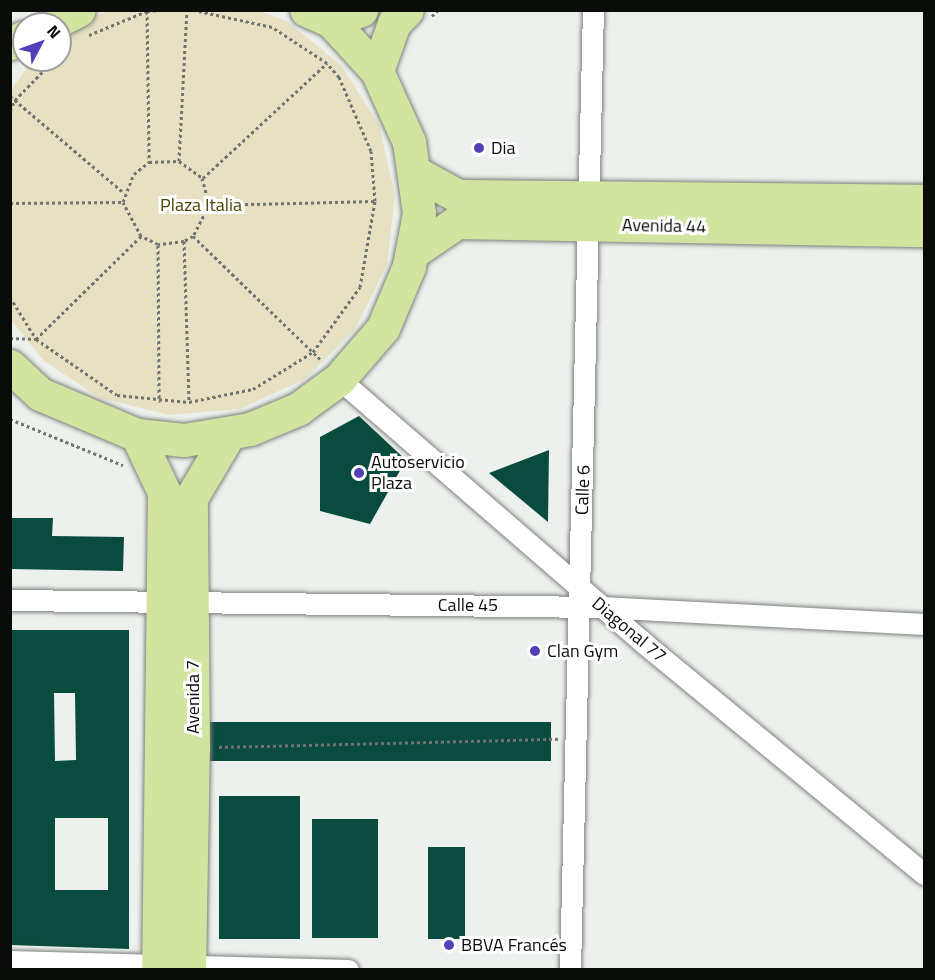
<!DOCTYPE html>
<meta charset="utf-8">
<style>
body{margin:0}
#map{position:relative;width:935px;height:980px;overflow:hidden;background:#edf1ed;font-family:"Titillium Web",sans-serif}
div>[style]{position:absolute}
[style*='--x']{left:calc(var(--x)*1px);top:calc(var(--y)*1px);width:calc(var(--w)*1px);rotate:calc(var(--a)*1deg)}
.green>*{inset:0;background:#e7e0c2}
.building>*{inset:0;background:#094b3e;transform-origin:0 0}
.path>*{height:3px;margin-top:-1.5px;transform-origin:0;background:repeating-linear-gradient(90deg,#707370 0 3px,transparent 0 6px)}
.roads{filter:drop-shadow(0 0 2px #7e827e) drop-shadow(0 0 2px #7e827e)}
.street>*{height:21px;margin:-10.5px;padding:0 10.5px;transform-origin:10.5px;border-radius:10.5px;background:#fff}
.primary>*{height:33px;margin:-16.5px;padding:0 16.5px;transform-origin:16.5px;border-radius:16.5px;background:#d1e5a0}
.dots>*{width:16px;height:16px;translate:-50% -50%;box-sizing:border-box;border:3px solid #fff;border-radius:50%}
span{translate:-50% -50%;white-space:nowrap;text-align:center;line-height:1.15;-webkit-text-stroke:6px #fff;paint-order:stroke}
.poi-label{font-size:18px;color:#0a0c0a}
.left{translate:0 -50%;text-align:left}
.park-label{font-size:18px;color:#4d4102}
.street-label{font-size:18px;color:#0a0c0a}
.frame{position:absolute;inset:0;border:12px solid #0a0c0a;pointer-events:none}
.north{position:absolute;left:12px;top:12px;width:60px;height:60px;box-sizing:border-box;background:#fff;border:2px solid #9d9e9d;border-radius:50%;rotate:49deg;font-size:16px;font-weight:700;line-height:24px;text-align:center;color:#0a0c0a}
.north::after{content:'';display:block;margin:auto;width:21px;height:27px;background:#5140b8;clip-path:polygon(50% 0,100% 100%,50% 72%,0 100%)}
</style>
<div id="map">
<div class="green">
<div style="clip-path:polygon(256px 10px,285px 20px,341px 65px,379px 125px,395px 195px,387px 265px,355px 329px,305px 379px,240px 409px,169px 415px,100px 398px,44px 361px,11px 320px,11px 90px,32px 60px,60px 60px,60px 38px,86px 18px,110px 11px)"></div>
</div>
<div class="building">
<div style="clip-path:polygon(359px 416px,406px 460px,370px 524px,320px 511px,320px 437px)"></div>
<div style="clip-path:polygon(549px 450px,548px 522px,489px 473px)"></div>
<div style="clip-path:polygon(11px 518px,53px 518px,52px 536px,124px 537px,123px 571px,10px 569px)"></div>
<div style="clip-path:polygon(evenodd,10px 630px,129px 630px,129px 949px,10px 945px,10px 630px,54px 693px,75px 693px,76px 760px,55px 761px,54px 693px,10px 630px,55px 818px,108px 818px,108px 890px,55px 890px,55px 818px)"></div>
<div style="left:551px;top:722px;width:39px;height:349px;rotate:90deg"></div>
<div style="left:219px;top:796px;width:81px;height:143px"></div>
<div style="left:312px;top:819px;width:66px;height:119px"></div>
<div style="left:428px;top:847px;width:37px;height:92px"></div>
</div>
<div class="path">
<div style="--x:147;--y:11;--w:151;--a:89.2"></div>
<div style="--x:432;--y:16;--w:8;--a:-45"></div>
<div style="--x:89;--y:35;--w:63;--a:-22.5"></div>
<div style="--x:147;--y:11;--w:14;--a:-4"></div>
<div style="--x:60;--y:53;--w:10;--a:-45"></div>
<div style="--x:10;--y:96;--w:150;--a:40.4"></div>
<div style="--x:10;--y:111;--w:12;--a:-66"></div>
<div style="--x:15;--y:100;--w:56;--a:-45.7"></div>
<div style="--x:179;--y:161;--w:151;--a:-87"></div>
<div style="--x:203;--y:178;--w:169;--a:-42.8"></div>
<div style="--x:10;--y:203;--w:113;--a:-0.5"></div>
<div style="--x:209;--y:205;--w:35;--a:117"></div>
<div style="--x:193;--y:236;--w:10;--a:151"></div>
<div style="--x:184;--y:241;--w:26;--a:173"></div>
<div style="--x:158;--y:244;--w:19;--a:-155"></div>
<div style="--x:141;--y:236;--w:38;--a:-118"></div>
<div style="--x:123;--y:202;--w:30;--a:-69"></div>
<div style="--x:134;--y:174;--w:19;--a:-39"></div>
<div style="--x:149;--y:162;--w:30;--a:-2"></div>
<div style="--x:179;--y:161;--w:29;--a:36"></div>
<div style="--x:202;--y:178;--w:28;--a:75"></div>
<div style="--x:209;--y:205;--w:166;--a:-1.4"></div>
<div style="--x:193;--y:236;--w:180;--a:44.1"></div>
<div style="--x:184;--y:241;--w:160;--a:88.2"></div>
<div style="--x:158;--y:245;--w:157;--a:89.6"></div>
<div style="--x:10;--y:297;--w:49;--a:58.2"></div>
<div style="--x:36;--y:339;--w:98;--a:34.7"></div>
<div style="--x:117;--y:395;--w:72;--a:5.6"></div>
<div style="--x:189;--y:402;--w:65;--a:-11.5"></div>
<div style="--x:253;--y:389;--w:70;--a:-31.7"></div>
<div style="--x:313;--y:352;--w:80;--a:-54.1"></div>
<div style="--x:360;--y:287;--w:87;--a:-80.1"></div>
<div style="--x:375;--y:201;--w:50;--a:-94.6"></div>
<div style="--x:371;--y:151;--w:81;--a:-113.4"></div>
<div style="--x:339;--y:77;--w:18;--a:-131"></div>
<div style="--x:327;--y:63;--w:66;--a:-146.8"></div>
<div style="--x:272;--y:27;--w:80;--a:-167.7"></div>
<div style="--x:10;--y:338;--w:26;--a:2"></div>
<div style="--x:36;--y:339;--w:147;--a:-44.4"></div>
<div style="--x:10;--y:419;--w:122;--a:22.2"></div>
<div style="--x:219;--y:747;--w:339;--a:-1.4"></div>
</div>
<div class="roads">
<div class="street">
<div style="--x:339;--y:379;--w:405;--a:40.9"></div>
<div style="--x:645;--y:644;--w:362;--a:39.5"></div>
<div style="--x:10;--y:600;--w:592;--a:0.68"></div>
<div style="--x:602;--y:607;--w:322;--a:3"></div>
<div style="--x:10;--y:961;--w:338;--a:1.5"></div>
<div style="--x:570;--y:970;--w:960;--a:-88.63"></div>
</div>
<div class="primary">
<div style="--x:331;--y:21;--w:32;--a:-20"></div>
<div style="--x:51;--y:24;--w:31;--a:-27"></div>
<div style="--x:10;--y:43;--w:15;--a:-23"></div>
<div style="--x:377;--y:71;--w:51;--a:-70.5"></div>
<div style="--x:394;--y:23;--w:18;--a:-45"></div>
<div style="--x:416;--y:173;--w:48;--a:28.7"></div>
<div style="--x:458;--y:196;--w:466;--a:0.6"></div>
<div style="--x:413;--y:252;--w:53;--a:-34.3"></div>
<div style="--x:457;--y:222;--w:467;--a:1"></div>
<div style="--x:10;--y:366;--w:41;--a:43"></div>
<div style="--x:40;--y:394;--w:105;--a:22.9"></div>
<div style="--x:137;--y:435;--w:47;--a:6.1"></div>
<div style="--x:184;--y:440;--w:67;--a:-9.5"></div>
<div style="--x:250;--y:429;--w:52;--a:-22.6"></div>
<div style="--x:298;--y:409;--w:51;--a:-36.2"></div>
<div style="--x:339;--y:379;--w:67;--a:-49.2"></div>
<div style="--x:383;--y:328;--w:67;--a:-67.2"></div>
<div style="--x:409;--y:266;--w:54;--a:-79.3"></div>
<div style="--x:419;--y:213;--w:72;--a:-98"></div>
<div style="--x:409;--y:142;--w:78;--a:-114.3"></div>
<div style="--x:377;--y:71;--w:68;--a:-132.6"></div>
<div style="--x:331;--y:21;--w:27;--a:-156"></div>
<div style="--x:137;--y:435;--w:63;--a:64.7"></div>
<div style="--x:164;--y:492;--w:478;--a:90.7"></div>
<div style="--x:189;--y:970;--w:223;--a:-89"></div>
<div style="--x:193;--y:747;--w:249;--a:-90.5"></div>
<div style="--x:191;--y:498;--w:74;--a:-59.3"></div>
</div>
</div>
<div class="dots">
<div style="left:479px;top:148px;background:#5140b8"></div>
<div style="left:359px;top:473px;background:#5140b8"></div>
<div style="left:535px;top:651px;background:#5140b8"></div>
<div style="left:449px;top:945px;background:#5140b8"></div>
</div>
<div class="poi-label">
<span class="left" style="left:491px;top:148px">Dia</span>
<span class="left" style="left:371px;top:473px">Autoservicio<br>Plaza</span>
<span class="left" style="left:547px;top:651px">Clan Gym</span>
<span class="left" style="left:461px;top:945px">BBVA Francés</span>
</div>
<div class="park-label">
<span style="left:201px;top:205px">Plaza Italia</span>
</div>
<div class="street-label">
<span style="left:664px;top:226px;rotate:1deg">Avenida 44</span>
<span style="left:583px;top:490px;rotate:-88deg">Calle 6</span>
<span style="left:468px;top:605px">Calle 45</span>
<span style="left:629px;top:630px;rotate:40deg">Diagonal 77</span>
<span style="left:193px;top:697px;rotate:-90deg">Avenida 7</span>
</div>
<div class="frame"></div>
<div class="north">N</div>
</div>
